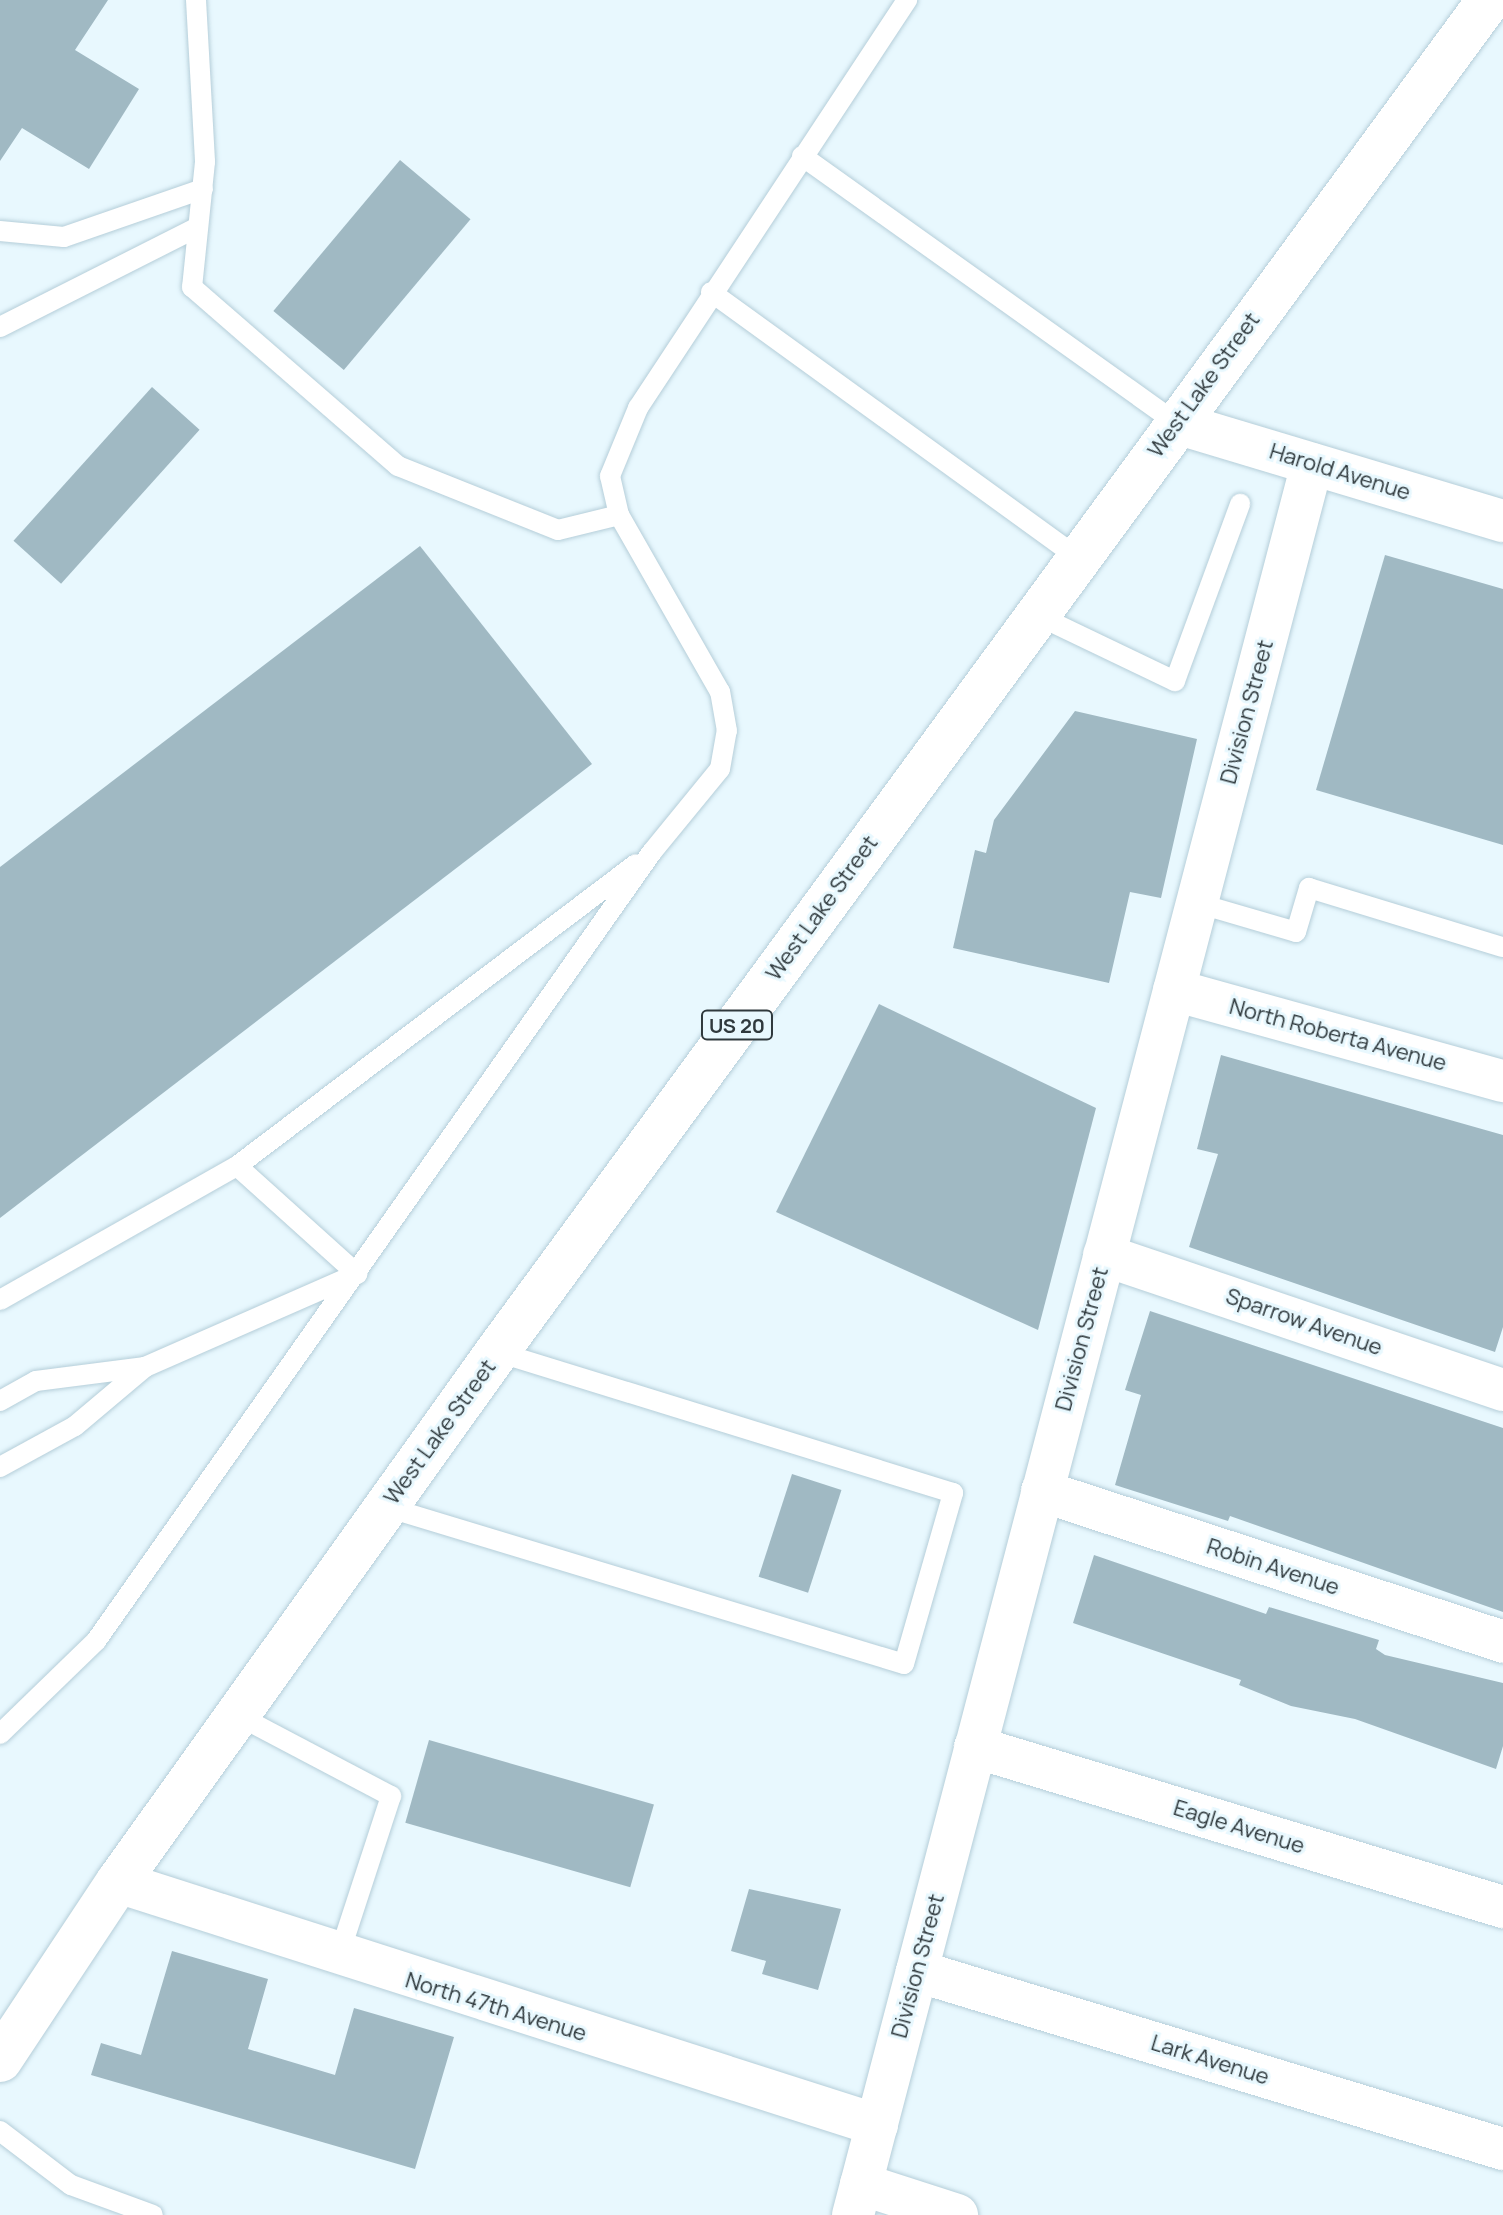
<!DOCTYPE html>
<style>
body{margin:0}
#map{position:relative;width:1503px;height:2215px;overflow:hidden;background:#e8f8fe;font-family:Manrope,sans-serif}
div>[style]{position:absolute}
[style*='--x']{left:calc(var(--x)*1px);top:calc(var(--y)*1px);width:calc(var(--w)*1px);rotate:calc(var(--a)*1deg)}
.building>*{inset:0;background:#a0b9c3;transform-origin:0 0}
.roads{filter:drop-shadow(0 0 2px #b5ced9) drop-shadow(0 0 2px #b5ced9)}
.lane>*{height:20px;margin:-10px;padding:0 10px;transform-origin:10px;border-radius:10px;background:#fff}
.street>*{height:42px;margin:-21px;padding:0 21px;transform-origin:21px;border-radius:21px;background:#fff}
.primary>*{height:44px;margin:-22px;padding:0 22px;transform-origin:22px;border-radius:22px;background:#fff}
span{translate:-50% -50%;white-space:nowrap;text-align:center;line-height:1.15;-webkit-text-stroke:6px #e8f8fe;paint-order:stroke}
.shield-label span{padding:2px 6px;background:#e8f8fe;border:2px solid;border-radius:6px;-webkit-text-stroke-width:0}
.shield-label{font-size:20px;color:#2f393d;font-weight:700}
.street-label{font-size:22px;color:#2f393d}
</style>
<div id="map">
<div class="building">
<div style="clip-path:polygon(0 0,108px 0,75px 50px,139px 89px,89px 169px,22px 128px,0 161px)"></div>
<div style="left:400px;top:160px;width:92px;height:197px;rotate:40deg"></div>
<div style="left:152px;top:387px;width:64px;height:207px;rotate:42deg"></div>
<div style="clip-path:polygon(420px 546px,592px 764px,0 1218px,0 867px)"></div>
<div style="clip-path:polygon(1385px 555px,1503px 589px,1503px 845px,1316px 790px)"></div>
<div style="clip-path:polygon(1075px 711px,1197px 739px,1161px 898px,1130px 892px,1109px 983px,953px 948px,975px 850px,986px 853px,994px 820px)"></div>
<div style="clip-path:polygon(879px 1004px,1096px 1108px,1038px 1330px,776px 1212px)"></div>
<div style="clip-path:polygon(1221px 1055px,1503px 1135px,1503px 1327px,1495px 1352px,1189px 1247px,1218px 1154px,1197px 1149px)"></div>
<div style="clip-path:polygon(1150px 1311px,1503px 1428px,1503px 1612px,1230px 1516px,1228px 1521px,1115px 1485px,1141px 1395px,1125px 1390px)"></div>
<div style="left:792px;top:1474px;width:52px;height:108px;rotate:18deg"></div>
<div style="clip-path:polygon(1094px 1555px,1266px 1614px,1269px 1607px,1379px 1640px,1376px 1649px,1385px 1655px,1503px 1683px,1503px 1746px,1496px 1769px,1355px 1719px,1291px 1706px,1239px 1685px,1241px 1680px,1073px 1623px)"></div>
<div style="left:429px;top:1740px;width:234px;height:86px;rotate:16deg"></div>
<div style="clip-path:polygon(749px 1889px,841px 1909px,818px 1990px,762px 1974px,766px 1961px,731px 1951px)"></div>
<div style="clip-path:polygon(172px 1951px,268px 1979px,248px 2049px,335px 2075px,354px 2008px,454px 2037px,415px 2169px,91px 2075px,101px 2043px,141px 2055px)"></div>
</div>
<div class="roads">
<div class="lane">
<div style="--x:196;--y:0;--w:162;--a:86.8"></div>
<div style="--x:205;--y:162;--w:126;--a:95.9"></div>
<div style="--x:192;--y:287;--w:273;--a:41"></div>
<div style="--x:398;--y:466;--w:172;--a:21.8"></div>
<div style="--x:558;--y:530;--w:63;--a:-13.8"></div>
<div style="--x:619;--y:515;--w:40;--a:-103"></div>
<div style="--x:610;--y:476;--w:74;--a:-67.6"></div>
<div style="--x:638;--y:408;--w:489;--a:-56.6"></div>
<div style="--x:802;--y:156;--w:460;--a:35.5"></div>
<div style="--x:0;--y:231;--w:64;--a:5.4"></div>
<div style="--x:64;--y:237;--w:147;--a:-19.1"></div>
<div style="--x:711;--y:292;--w:452;--a:35.9"></div>
<div style="--x:0;--y:327;--w:222;--a:-26.8"></div>
<div style="--x:1037;--y:615;--w:153;--a:25.6"></div>
<div style="--x:1175;--y:681;--w:189;--a:-69.8"></div>
<div style="--x:1197;--y:903;--w:103;--a:16.3"></div>
<div style="--x:1296;--y:932;--w:46;--a:-73.5"></div>
<div style="--x:1309;--y:888;--w:202;--a:17"></div>
<div style="--x:0;--y:1300;--w:272;--a:-29.5"></div>
<div style="--x:237;--y:1166;--w:500;--a:-37.12"></div>
<div style="--x:0;--y:1401;--w:41;--a:-29.1"></div>
<div style="--x:36;--y:1381;--w:110;--a:-7.3"></div>
<div style="--x:0;--y:1467;--w:85;--a:-28.7"></div>
<div style="--x:75;--y:1426;--w:92;--a:-40.1"></div>
<div style="--x:145;--y:1367;--w:232;--a:-23.7"></div>
<div style="--x:357;--y:1274;--w:161;--a:-138"></div>
<div style="--x:386;--y:1507;--w:541;--a:16.86"></div>
<div style="--x:904;--y:1664;--w:178;--a:-74"></div>
<div style="--x:953;--y:1493;--w:477;--a:-162.8"></div>
<div style="--x:239;--y:1716;--w:172;--a:27.8"></div>
<div style="--x:391;--y:1796;--w:170;--a:108.1"></div>
<div style="--x:0;--y:1734;--w:134;--a:-44.1"></div>
<div style="--x:96;--y:1641;--w:965;--a:-54.83"></div>
<div style="--x:652;--y:852;--w:107;--a:-50.7"></div>
<div style="--x:720;--y:769;--w:39;--a:-80"></div>
<div style="--x:727;--y:731;--w:40;--a:-100"></div>
<div style="--x:720;--y:692;--w:204;--a:-119.7"></div>
<div style="--x:0;--y:2131;--w:89;--a:37.3"></div>
<div style="--x:71;--y:2185;--w:87;--a:20.1"></div>
</div>
<div class="street">
<div style="--x:1176;--y:423;--w:341;--a:16.7"></div>
<div style="--x:1174;--y:990;--w:341;--a:15.5"></div>
<div style="--x:1104;--y:1255;--w:421;--a:18.7"></div>
<div style="--x:1042;--y:1491;--w:485;--a:18.1"></div>
<div style="--x:975;--y:1747;--w:552;--a:16.86"></div>
<div style="--x:118;--y:1882;--w:797;--a:17.75"></div>
<div style="--x:917;--y:1971;--w:612;--a:16.9"></div>
<div style="--x:861;--y:2184;--w:101;--a:17.9"></div>
<div style="--x:853;--y:2215;--w:1810;--a:-75.31"></div>
</div>
<div class="primary">
<div style="--x:0;--y:2060;--w:214;--a:-56.5"></div>
<div style="--x:118;--y:1882;--w:652;--a:-54.43"></div>
<div style="--x:497;--y:1352;--w:1677;--a:-53.73"></div>
</div>
</div>
<div class="shield-label">
<span style="left:737px;top:1025px">US 20</span>
</div>
<div class="street-label">
<span style="left:1204px;top:385px;rotate:-54deg">West Lake Street</span>
<span style="left:1340px;top:472px;rotate:17deg">Harold Avenue</span>
<span style="left:1247px;top:712px;rotate:-75deg">Division Street</span>
<span style="left:822px;top:908px;rotate:-54deg">West Lake Street</span>
<span style="left:1338px;top:1035px;rotate:15deg">North Roberta Avenue</span>
<span style="left:1304px;top:1322px;rotate:19deg">Sparrow Avenue</span>
<span style="left:1082px;top:1339px;rotate:-75deg">Division Street</span>
<span style="left:440px;top:1432px;rotate:-54deg">West Lake Street</span>
<span style="left:1273px;top:1567px;rotate:18deg">Robin Avenue</span>
<span style="left:1239px;top:1827px;rotate:17deg">Eagle Avenue</span>
<span style="left:918px;top:1966px;rotate:-75deg">Division Street</span>
<span style="left:496px;top:2007px;rotate:17deg">North 47th Avenue</span>
<span style="left:1210px;top:2060px;rotate:17deg">Lark Avenue</span>
</div>
</div>
